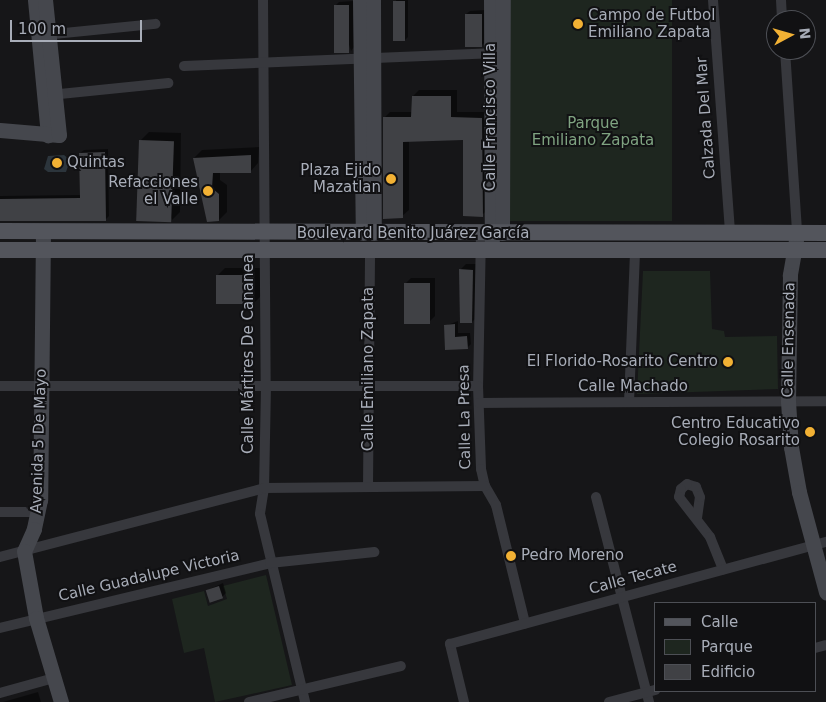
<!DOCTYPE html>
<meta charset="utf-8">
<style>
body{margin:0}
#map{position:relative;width:826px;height:702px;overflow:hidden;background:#161618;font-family:"DejaVu Sans",sans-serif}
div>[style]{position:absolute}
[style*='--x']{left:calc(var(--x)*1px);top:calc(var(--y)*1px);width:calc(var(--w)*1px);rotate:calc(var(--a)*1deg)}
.green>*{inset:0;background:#1e261f;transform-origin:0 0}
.water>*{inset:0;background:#2c353c}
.shadow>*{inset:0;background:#0007}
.building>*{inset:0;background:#404145;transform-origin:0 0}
.street>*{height:10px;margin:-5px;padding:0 5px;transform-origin:5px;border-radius:5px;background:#37383d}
.secondary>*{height:15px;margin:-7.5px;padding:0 7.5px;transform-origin:7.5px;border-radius:7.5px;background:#45474d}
.primary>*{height:16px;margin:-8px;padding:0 8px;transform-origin:8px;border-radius:8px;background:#53555c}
.dots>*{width:14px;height:14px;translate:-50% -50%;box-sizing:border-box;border:2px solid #111113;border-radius:50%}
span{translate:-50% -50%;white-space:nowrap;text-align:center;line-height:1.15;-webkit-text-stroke:4px #111113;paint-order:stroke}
.poi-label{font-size:15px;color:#a8adb8}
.left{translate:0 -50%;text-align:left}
.right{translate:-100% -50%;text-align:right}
.street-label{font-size:15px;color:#a8adb8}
.park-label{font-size:15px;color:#7fa381}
.legend{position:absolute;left:654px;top:602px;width:162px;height:90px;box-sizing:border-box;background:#111113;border:1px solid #4d4f55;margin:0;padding:6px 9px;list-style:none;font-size:15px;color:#a8adb8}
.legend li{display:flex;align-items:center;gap:10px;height:25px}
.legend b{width:25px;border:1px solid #4d4f55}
.north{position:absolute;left:766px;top:10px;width:50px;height:50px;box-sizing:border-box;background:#111113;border:1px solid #4d4f55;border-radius:50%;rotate:84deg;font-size:14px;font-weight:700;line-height:20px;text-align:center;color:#a8adb8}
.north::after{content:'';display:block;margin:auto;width:18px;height:22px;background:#f2b134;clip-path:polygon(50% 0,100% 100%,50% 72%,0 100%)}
.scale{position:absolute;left:10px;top:20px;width:132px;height:22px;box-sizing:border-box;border:2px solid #a8adb8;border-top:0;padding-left:6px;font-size:15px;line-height:18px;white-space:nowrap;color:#a8adb8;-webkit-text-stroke:4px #111113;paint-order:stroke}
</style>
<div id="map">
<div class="green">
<div style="left:504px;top:0;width:168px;height:221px"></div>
<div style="clip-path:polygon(643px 271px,710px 271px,712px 329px,724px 331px,725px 337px,777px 336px,778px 389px,637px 394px)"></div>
<div style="clip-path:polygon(266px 575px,292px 685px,215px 702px,204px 648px,184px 653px,172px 599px,204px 591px,208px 606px,227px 599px,223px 586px)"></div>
</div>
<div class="water">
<div style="clip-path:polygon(64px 155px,70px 160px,66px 172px,48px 172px,44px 169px,48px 156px)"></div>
</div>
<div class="shadow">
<div style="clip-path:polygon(396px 0,408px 0,408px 37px,404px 41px)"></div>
<div style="clip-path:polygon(353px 1px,354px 47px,351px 51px,336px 5px,339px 2px)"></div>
<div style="clip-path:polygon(485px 10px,485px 42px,481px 46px,466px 14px,470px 11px)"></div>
<div style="clip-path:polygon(419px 90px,457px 90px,457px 112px,488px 112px,488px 209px,482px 215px,464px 139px,409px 140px,409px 210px,402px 216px,384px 118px,390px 112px,413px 112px,413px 96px)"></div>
<div style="clip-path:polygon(149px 132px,181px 133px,180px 212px,172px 220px,141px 140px)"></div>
<div style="clip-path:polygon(259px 147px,258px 163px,250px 172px,220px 172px,220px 180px,227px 185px,227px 212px,219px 220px,208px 220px,194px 158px,202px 150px)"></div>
<div style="clip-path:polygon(108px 149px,109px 216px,105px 220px,0 220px,0 196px,81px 195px,80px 153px,84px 150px)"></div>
<div style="clip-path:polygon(466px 264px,479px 264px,478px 316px,472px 322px,460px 270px)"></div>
<div style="clip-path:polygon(225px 268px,262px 268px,262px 295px,254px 303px,217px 276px)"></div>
<div style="clip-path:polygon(411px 278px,435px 278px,435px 316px,429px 322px,405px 284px)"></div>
<div style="clip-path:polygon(458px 321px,458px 333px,470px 333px,471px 344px,467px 348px,447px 349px,445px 326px)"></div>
<div style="clip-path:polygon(223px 583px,226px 593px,222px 597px,208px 590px)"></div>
<div style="clip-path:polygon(38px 692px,41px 702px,3px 702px)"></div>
</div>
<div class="building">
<div style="left:393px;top:1px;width:12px;height:40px"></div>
<div style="left:334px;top:5px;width:15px;height:48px"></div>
<div style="left:465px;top:14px;width:17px;height:33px"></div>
<div style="clip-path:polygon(412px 96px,451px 96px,451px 117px,482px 118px,483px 217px,463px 216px,463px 140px,403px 142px,403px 218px,383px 219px,383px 117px,411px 117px)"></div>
<div style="left:139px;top:140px;width:35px;height:81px;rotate:2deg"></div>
<div style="clip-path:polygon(105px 152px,106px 221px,0 221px,0 199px,80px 198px,79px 153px)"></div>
<div style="clip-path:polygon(251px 155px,251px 173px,213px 173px,212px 188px,219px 194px,219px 221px,207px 222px,193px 158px)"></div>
<div style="clip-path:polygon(459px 269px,473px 270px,472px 323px,460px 323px)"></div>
<div style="left:216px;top:275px;width:38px;height:29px"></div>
<div style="left:404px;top:283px;width:26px;height:41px"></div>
<div style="clip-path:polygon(455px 324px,455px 337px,467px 336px,468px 349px,445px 350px,444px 325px)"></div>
<div style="left:219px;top:586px;width:13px;height:14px;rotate:72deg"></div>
</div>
<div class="street">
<div style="--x:263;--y:0;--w:386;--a:89.6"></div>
<div style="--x:266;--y:386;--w:102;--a:91.1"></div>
<div style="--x:264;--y:488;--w:26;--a:99"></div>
<div style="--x:260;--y:514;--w:193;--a:76.5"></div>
<div style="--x:713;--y:0;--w:234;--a:85.8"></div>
<div style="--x:781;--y:0;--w:20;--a:87"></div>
<div style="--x:44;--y:35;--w:112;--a:-5.7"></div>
<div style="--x:785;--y:50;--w:183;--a:86.2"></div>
<div style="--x:184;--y:66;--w:313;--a:-2.4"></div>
<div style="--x:50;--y:95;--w:119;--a:-5.8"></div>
<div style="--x:481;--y:233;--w:153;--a:91.1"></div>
<div style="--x:478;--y:386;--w:83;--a:87.9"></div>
<div style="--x:481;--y:469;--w:17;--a:77"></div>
<div style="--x:485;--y:486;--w:22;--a:60"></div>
<div style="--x:496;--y:505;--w:122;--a:76.2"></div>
<div style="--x:0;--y:386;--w:478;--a:0"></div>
<div style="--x:629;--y:402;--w:152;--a:-87.7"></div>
<div style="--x:479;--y:403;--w:347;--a:-0.3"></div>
<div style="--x:368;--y:487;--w:237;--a:-89.5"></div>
<div style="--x:596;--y:497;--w:212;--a:75.5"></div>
<div style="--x:0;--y:512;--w:39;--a:0"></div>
<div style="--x:697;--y:518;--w:21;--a:-82"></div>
<div style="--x:700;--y:497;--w:11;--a:-112"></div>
<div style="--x:696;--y:487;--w:9;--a:-162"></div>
<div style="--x:687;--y:484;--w:8;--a:140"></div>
<div style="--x:681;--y:489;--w:8;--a:104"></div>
<div style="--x:679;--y:497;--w:51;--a:52.2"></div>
<div style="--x:710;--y:537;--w:35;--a:68"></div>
<div style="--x:0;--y:557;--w:273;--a:-14.6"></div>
<div style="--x:264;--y:488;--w:221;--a:-0.5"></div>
<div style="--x:0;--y:628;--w:278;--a:-13.5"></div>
<div style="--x:270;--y:563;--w:105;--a:-6"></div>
<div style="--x:815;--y:648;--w:11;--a:-15"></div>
<div style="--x:0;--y:693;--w:56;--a:-15.5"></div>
<div style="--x:249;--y:702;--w:156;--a:-13.3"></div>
<div style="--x:464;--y:702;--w:60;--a:-103.6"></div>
<div style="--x:450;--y:644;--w:390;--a:-15.2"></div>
<div style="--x:609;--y:702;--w:48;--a:-14.6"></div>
</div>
<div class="secondary">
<div style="--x:35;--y:0;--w:136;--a:84.5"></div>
<div style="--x:360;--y:0;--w:233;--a:89.3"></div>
<div style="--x:373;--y:0;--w:233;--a:89.8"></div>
<div style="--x:491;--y:0;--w:243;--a:89.8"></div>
<div style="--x:0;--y:130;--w:59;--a:4.8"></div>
<div style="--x:59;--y:135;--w:136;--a:-95.9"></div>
<div style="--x:43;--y:232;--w:268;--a:90.6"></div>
<div style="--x:40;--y:500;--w:30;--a:102"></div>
<div style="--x:34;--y:529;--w:24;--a:114"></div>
<div style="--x:24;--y:551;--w:68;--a:79.8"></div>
<div style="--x:36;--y:618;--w:88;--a:73.4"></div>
<div style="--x:502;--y:233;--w:233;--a:-89.8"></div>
<div style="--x:796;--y:240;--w:36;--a:100"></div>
<div style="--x:790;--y:275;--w:126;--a:90.9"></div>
<div style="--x:788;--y:401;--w:46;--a:86.3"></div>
<div style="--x:791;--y:447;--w:46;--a:79.9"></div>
<div style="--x:799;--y:492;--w:104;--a:74.9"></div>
</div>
<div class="primary">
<div style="--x:0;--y:231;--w:826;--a:0.14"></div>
<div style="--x:0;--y:250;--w:826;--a:0"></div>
</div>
<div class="dots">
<div style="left:578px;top:24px;background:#f2b134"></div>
<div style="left:57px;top:163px;background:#f2b134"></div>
<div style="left:391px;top:179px;background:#f2b134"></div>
<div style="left:208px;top:191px;background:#f2b134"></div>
<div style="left:728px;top:362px;background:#f2b134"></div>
<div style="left:810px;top:432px;background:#f2b134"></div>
<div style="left:511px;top:556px;background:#f2b134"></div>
</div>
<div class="poi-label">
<span class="left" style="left:588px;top:24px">Campo de Futbol<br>Emiliano Zapata</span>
<span class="left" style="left:67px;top:163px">Quintas</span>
<span class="right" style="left:381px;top:179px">Plaza Ejido<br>Mazatlan</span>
<span class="right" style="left:198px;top:191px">Refacciones<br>el Valle</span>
<span class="right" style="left:718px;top:362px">El Florido-Rosarito Centro</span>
<span class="right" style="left:800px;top:432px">Centro Educativo<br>Colegio Rosarito</span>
<span class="left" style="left:521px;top:556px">Pedro Moreno</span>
</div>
<div class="street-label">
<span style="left:491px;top:117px;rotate:-90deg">Calle Francisco Villa</span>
<span style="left:706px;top:118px;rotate:-94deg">Calzada Del Mar</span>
<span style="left:413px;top:234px">Boulevard Benito Juárez García</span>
<span style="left:789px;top:340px;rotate:-89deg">Calle Ensenada</span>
<span style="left:249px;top:354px;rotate:-90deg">Calle Mártires De Cananea</span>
<span style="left:369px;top:369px;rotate:-90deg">Calle Emiliano Zapata</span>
<span style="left:633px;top:387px">Calle Machado</span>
<span style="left:465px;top:417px;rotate:-91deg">Calle La Presa</span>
<span style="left:39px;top:441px;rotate:-88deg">Avenida 5 De Mayo</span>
<span style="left:149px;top:576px;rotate:-13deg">Calle Guadalupe Victoria</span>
<span style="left:633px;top:578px;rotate:-15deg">Calle Tecate</span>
</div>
<div class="park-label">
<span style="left:593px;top:132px">Parque<br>Emiliano Zapata</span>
</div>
<ul class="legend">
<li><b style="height:6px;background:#53555c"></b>Calle</li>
<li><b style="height:14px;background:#1e261f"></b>Parque</li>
<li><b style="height:14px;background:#404145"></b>Edificio</li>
</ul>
<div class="north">N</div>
<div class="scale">100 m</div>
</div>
